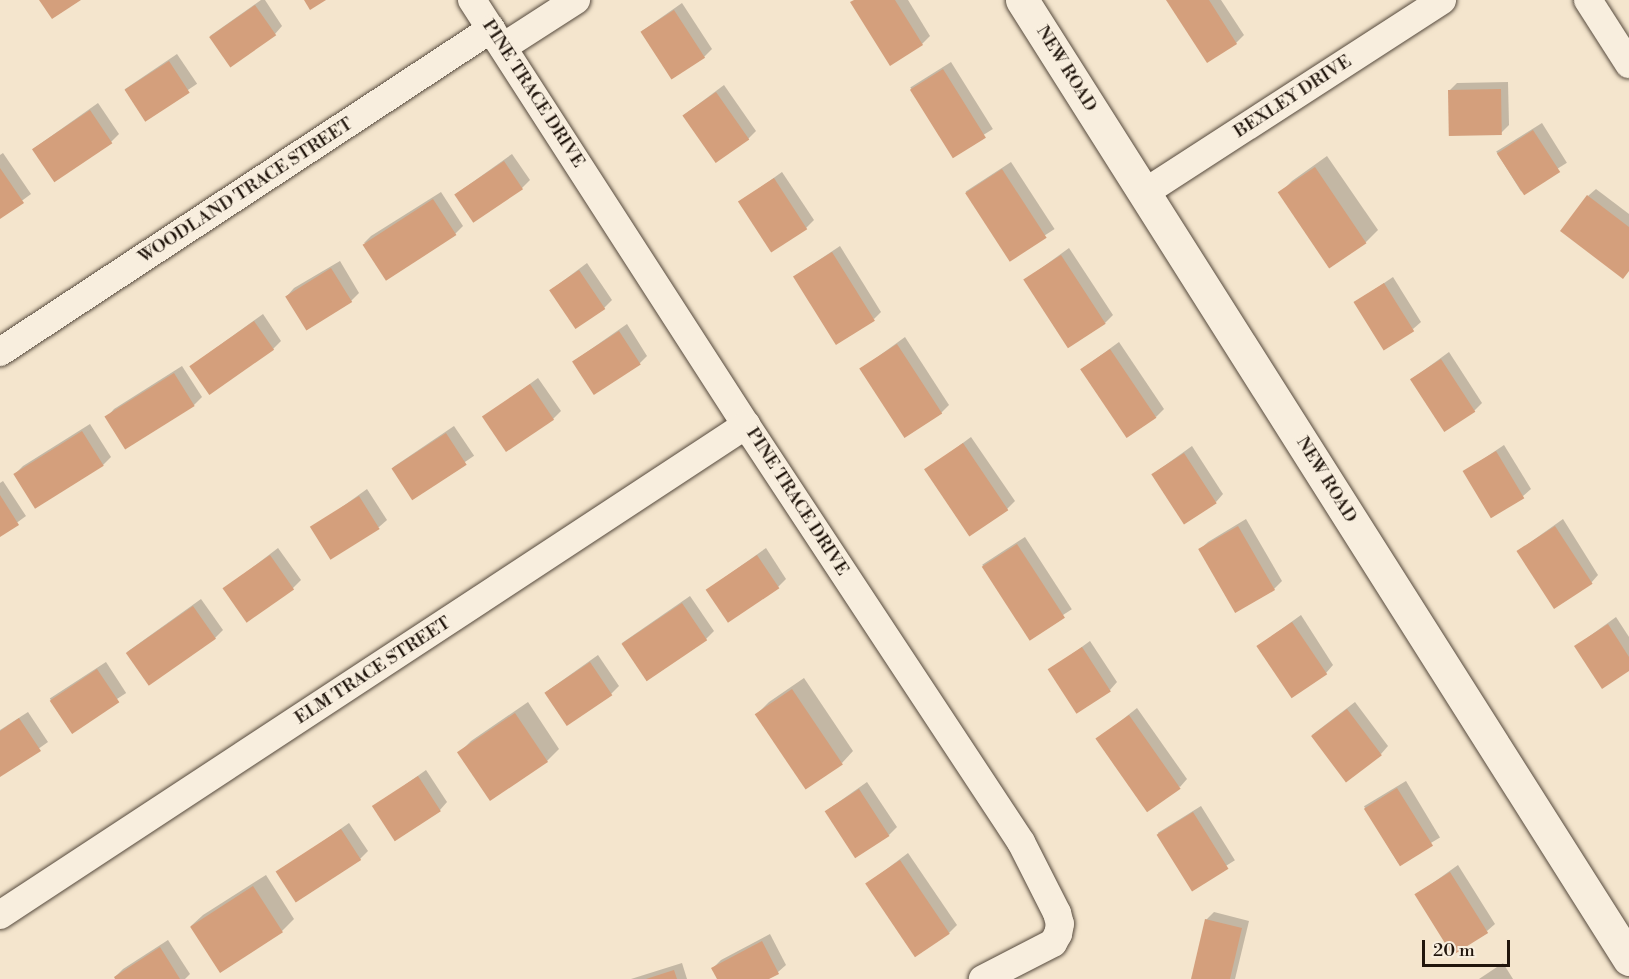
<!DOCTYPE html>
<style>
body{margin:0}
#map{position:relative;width:1629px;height:979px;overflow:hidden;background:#f4e5cd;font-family:"Libre Bodoni",serif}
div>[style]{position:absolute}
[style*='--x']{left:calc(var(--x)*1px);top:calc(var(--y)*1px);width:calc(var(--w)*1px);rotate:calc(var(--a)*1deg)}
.shadow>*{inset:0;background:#0003;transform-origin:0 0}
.building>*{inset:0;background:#d49f7c;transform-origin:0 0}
.roads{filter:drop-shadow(0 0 2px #564a3d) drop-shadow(0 0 2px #564a3d)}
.street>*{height:28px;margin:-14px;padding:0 14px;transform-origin:14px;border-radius:14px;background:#f8eede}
.secondary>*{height:33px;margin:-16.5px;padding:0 16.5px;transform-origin:16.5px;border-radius:16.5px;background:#f8eede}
span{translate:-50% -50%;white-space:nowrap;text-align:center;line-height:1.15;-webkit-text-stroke:5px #f8eede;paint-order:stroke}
.street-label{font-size:18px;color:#21160d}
.scale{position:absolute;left:1422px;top:940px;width:88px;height:27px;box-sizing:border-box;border:3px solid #21160d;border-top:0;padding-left:8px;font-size:18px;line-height:21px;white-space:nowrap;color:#21160d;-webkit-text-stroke:4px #f8eede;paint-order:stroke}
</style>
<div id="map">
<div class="shadow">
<div style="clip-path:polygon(261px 0,265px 0,282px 26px,275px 34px,210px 36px)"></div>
<div style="clip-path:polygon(855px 0,908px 0,930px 36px,922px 44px)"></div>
<div style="clip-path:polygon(1168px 0,1221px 0,1244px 35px,1236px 43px)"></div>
<div style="clip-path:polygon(682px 3px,712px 49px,704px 57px,642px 31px)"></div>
<div style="left:177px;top:54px;width:36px;height:63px;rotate:56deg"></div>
<div style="left:951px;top:62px;width:79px;height:48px;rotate:58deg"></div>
<div style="clip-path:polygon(1508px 82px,1509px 125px,1501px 133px,1449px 91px,1457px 83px)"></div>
<div style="clip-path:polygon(724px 85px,756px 131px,748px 139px,684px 115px)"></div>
<div style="clip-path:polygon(98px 103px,119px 134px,111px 142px,33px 149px)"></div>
<div style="left:1542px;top:123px;width:47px;height:54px;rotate:58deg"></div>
<div style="clip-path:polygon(3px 153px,31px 194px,0 217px,0 155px)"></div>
<div style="clip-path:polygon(512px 154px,530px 180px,522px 188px,456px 194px)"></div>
<div style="clip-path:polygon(1327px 156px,1378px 230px,1366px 242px,1331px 266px,1280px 193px,1292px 181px)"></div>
<div style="left:1011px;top:162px;width:80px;height:54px;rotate:57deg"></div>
<div style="clip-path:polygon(782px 172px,814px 220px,806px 228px,740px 202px)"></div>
<div style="clip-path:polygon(1596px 189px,1629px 214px,1629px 271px,1588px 196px)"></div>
<div style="clip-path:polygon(441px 192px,463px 226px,455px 234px,364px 243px,371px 236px)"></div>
<div style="clip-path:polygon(840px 246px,881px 312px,874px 319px,795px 276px)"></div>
<div style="clip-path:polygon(1069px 248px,1113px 315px,1105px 323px,1025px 280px)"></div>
<div style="clip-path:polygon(340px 261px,359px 293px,351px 301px,287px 296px,294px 288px)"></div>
<div style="clip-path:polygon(587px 263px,612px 300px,604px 308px,551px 290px)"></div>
<div style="clip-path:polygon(1393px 277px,1421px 322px,1413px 329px,1356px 302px)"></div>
<div style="clip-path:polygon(263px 314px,281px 341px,273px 349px,191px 366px)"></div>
<div style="clip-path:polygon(627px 324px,647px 356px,640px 363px,574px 361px)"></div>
<div style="clip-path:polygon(905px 337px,949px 405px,941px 413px,861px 369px)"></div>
<div style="clip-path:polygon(1119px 342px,1164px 409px,1156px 417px,1082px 369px)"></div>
<div style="clip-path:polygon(1449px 352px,1482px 403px,1474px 411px,1412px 379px)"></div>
<div style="clip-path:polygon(182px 366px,202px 397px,194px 405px,107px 417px,114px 409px)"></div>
<div style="clip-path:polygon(538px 378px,561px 411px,553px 419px,484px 417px)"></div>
<div style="clip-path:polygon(90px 424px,111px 457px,103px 465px,15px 474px,23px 466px)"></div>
<div style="left:454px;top:426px;width:36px;height:74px;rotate:56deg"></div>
<div style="clip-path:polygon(971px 437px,1015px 501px,1007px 509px,926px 470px)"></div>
<div style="clip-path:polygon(1504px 445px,1531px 489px,1523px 496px,1464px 472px)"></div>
<div style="clip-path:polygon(1192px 446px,1223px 494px,1216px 502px,1153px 474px)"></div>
<div style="clip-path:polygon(3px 481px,26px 516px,0 535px,0 483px)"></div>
<div style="clip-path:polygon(367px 489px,387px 520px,379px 527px,313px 528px)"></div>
<div style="clip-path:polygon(1246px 519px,1282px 581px,1274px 589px,1200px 549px,1208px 542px)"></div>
<div style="clip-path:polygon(1563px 519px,1598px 575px,1591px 583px,1518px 551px)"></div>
<div style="left:1025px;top:537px;width:86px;height:51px;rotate:57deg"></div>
<div style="clip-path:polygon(278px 548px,301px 580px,293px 588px,224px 589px)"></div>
<div style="clip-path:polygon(766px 548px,786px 579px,778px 587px,707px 590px)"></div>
<div style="clip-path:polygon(690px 596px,714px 631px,706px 639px,622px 643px)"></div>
<div style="clip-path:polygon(201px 599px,223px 630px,215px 638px,127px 652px)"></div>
<div style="clip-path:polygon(1301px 615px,1333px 665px,1326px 673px,1258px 646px)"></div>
<div style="clip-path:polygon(1616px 617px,1629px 637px,1629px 670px,1576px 646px)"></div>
<div style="clip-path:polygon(1090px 641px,1117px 682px,1110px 690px,1050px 670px)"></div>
<div style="clip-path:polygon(598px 655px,619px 686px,611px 694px,546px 692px)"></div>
<div style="left:106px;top:662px;width:37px;height:67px;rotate:57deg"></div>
<div style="clip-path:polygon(804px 678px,853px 751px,842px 763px,757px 714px,769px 702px)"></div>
<div style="clip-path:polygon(528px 702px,559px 749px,547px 761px,491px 799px,459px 753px,471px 741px)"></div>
<div style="clip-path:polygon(1355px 702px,1388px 746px,1381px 754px,1312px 735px)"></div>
<div style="clip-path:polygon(1137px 708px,1187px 779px,1180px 787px,1098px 739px)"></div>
<div style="clip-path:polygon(28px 712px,48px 742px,0 776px,0 730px)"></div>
<div style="clip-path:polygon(426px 770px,447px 802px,440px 810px,374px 807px)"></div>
<div style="left:1406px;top:781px;width:66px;height:49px;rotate:59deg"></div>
<div style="clip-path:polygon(867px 782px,897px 827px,889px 835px,826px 811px)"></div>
<div style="left:1201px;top:806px;width:64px;height:51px;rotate:58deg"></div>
<div style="clip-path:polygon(349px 823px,368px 851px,360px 859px,278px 873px)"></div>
<div style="clip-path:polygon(908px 853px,957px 925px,949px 933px,867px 884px)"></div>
<div style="clip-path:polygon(1458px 865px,1495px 924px,1487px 931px,1416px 895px)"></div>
<div style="clip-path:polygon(266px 875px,294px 919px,282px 931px,191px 926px,203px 915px)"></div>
<div style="clip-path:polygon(1214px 912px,1249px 921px,1235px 979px,1192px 979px,1206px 920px)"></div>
<div style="clip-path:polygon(770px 934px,786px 965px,778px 972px,766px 979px,719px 979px,713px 968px,721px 960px)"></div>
<div style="clip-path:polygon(168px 940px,190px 974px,185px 979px,117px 979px,115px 977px,123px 969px)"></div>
<div style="clip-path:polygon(682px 963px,687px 979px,631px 979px)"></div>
<div style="clip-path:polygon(1503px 963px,1513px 979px,1479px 979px)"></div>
</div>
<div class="building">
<div style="clip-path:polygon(39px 0,81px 0,52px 19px)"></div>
<div style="clip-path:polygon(304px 0,326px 0,310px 10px)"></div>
<div style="clip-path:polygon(854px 0,895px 0,923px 45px,890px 66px,850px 2px)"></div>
<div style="clip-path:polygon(1166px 0,1209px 0,1237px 44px,1207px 63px)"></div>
<div style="left:255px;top:5px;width:37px;height:56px;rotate:55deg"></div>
<div style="left:674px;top:10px;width:57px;height:40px;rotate:57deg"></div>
<div style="left:169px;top:61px;width:38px;height:53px;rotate:57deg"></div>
<div style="left:943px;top:69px;width:81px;height:39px;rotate:58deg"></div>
<div style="left:1501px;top:89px;width:46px;height:53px;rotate:89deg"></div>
<div style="left:716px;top:92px;width:58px;height:41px;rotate:55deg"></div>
<div style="left:90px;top:110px;width:40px;height:70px;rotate:56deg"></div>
<div style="left:1533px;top:130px;width:50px;height:43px;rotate:57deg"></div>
<div style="left:504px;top:161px;width:34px;height:60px;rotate:56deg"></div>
<div style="left:1315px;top:167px;width:92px;height:45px;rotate:56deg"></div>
<div style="clip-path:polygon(0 168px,24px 203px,0 219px)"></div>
<div style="left:1002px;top:169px;width:82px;height:44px;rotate:57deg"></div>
<div style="left:774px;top:178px;width:61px;height:43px;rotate:57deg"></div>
<div style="clip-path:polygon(1587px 195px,1629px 227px,1629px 271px,1623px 279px,1560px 231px)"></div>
<div style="left:433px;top:199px;width:43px;height:84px;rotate:57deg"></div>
<div style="left:832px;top:252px;width:81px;height:46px;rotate:58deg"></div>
<div style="left:1061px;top:255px;width:82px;height:45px;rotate:57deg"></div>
<div style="left:331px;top:268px;width:40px;height:54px;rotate:58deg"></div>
<div style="left:579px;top:270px;width:47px;height:36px;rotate:56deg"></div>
<div style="left:1384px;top:283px;width:57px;height:36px;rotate:58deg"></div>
<div style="left:254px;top:321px;width:35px;height:79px;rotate:55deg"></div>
<div style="left:619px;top:331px;width:40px;height:56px;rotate:57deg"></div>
<div style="left:897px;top:344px;width:83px;height:45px;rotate:57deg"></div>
<div style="left:1110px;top:349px;width:83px;height:36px;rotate:56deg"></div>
<div style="left:1441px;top:359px;width:63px;height:37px;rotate:57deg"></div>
<div style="left:174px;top:373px;width:39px;height:82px;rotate:58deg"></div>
<div style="left:530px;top:384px;width:43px;height:58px;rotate:56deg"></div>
<div style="left:82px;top:431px;width:41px;height:81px;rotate:58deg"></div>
<div style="left:446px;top:433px;width:38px;height:65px;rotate:57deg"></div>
<div style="left:963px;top:443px;width:81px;height:47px;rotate:56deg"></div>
<div style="left:1496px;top:451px;width:55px;height:39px;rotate:59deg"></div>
<div style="left:1184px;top:453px;width:60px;height:39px;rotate:57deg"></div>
<div style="clip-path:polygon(0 495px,19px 525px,0 537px)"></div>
<div style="left:359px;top:496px;width:39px;height:58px;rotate:58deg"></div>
<div style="left:1238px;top:526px;width:74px;height:46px;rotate:60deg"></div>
<div style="left:1555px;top:526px;width:69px;height:46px;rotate:57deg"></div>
<div style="left:1017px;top:544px;width:88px;height:42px;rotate:57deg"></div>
<div style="left:270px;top:555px;width:42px;height:58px;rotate:55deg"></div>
<div style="left:757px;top:555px;width:40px;height:62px;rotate:56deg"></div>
<div style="left:682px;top:603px;width:45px;height:73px;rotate:56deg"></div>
<div style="left:193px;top:606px;width:40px;height:82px;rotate:55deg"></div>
<div style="left:1292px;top:622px;width:63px;height:43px;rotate:56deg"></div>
<div style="clip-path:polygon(1608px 624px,1629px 657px,1629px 671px,1602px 689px,1574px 646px)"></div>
<div style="left:1082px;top:647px;width:53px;height:41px;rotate:57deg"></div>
<div style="left:590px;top:662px;width:40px;height:55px;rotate:56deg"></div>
<div style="left:97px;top:669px;width:40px;height:57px;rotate:56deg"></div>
<div style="left:792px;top:689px;width:91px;height:45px;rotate:56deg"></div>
<div style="left:1347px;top:709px;width:58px;height:45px;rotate:53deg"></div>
<div style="left:515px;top:713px;width:59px;height:70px;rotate:56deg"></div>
<div style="left:1129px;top:715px;width:90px;height:41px;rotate:55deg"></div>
<div style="clip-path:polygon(19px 718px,41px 751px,0 777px,0 731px)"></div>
<div style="left:418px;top:776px;width:42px;height:55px;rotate:57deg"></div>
<div style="left:1397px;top:788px;width:68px;height:39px;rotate:58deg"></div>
<div style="left:859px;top:789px;width:56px;height:41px;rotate:57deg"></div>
<div style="left:1193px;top:812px;width:67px;height:43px;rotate:58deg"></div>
<div style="left:341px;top:829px;width:37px;height:78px;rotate:57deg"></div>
<div style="left:900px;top:860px;width:89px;height:42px;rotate:56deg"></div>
<div style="left:1450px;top:872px;width:72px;height:42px;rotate:58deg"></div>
<div style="left:253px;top:886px;width:55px;height:75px;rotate:57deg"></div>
<div style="clip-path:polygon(1205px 919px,1242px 928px,1230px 979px,1191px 979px)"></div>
<div style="clip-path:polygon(762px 941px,779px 974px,769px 979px,717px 979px,711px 968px)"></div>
<div style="clip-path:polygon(160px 947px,180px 979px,115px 979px,114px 977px)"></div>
<div style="clip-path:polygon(674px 970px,677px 979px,646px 979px)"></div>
</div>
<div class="roads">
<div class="street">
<div style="--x:472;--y:0;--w:506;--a:57.19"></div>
<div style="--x:746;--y:425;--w:500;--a:56.6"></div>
<div style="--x:1021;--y:842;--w:80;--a:63.1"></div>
<div style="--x:1057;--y:913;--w:11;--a:75"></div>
<div style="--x:1060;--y:924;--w:10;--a:101"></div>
<div style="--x:1058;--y:934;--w:10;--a:119"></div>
<div style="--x:1053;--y:943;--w:79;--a:152.8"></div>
<div style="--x:1588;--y:0;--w:76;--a:57.4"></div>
<div style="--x:503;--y:47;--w:87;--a:-32.8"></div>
<div style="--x:1144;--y:193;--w:355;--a:-32.9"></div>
<div style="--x:0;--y:352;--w:588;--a:-33.34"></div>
<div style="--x:0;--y:915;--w:893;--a:-33.3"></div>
</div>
<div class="secondary">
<div style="--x:1022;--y:0;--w:1135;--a:57.67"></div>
</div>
</div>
<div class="street-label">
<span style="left:1066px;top:69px;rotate:58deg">NEW ROAD</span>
<span style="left:533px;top:94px;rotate:57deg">PINE TRACE DRIVE</span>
<span style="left:1293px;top:97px;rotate:-33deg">BEXLEY DRIVE</span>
<span style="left:246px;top:191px;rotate:-33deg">WOODLAND TRACE STREET</span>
<span style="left:1326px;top:480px;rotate:58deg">NEW ROAD</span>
<span style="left:797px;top:502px;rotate:57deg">PINE TRACE DRIVE</span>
<span style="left:373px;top:671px;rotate:-33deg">ELM TRACE STREET</span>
</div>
<div class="scale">20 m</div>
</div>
